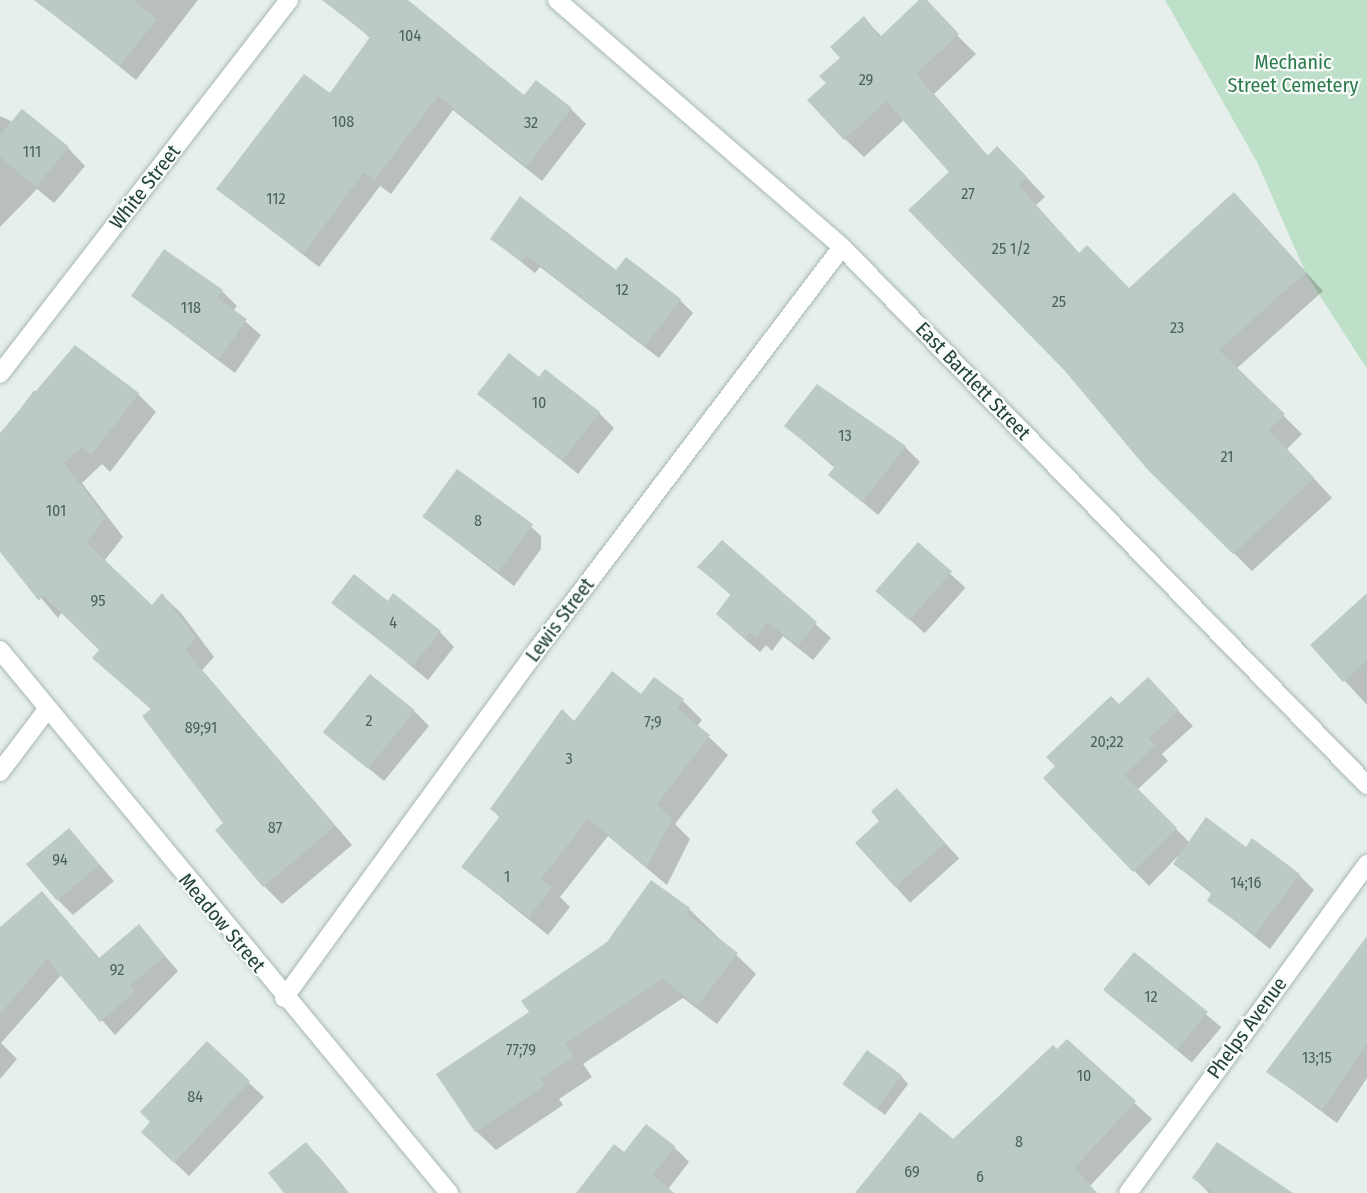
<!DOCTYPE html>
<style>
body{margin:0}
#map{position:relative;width:1367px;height:1193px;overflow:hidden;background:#e6efeb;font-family:"Fira Sans Condensed",sans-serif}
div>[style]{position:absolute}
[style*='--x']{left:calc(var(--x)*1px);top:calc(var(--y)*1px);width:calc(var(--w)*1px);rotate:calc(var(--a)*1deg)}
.green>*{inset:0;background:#bfe0c8}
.shadow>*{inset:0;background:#0003;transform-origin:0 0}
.building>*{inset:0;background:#bbcac4;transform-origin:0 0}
.roads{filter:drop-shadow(0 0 2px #a8b8b2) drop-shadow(0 0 2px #a8b8b2)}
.minor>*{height:18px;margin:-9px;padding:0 9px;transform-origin:9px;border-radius:9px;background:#fff}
span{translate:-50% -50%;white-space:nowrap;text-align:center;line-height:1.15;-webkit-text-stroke:4.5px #f7fbf9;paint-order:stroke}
.number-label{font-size:16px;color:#4a645c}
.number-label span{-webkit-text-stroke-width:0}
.park-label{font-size:20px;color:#2d7a4b}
.street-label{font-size:20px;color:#24423a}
</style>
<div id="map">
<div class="green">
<div style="clip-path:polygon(1165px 0,1367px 0,1367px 369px,1306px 274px,1257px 162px)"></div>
</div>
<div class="shadow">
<div style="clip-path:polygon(61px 0,198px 0,136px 80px,52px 12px)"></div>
<div style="clip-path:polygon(363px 0,406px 0,524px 98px,571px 109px,586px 124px,542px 181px,453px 110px,391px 194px,380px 186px,319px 267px,218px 189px,331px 95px,371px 39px,348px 18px)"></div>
<div style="clip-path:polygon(921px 0,976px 54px,934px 94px,988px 156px,1016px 166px,1045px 197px,1036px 205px,1080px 254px,1129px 290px,1252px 213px,1323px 291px,1236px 369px,1302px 434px,1287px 449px,1332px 498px,1252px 571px,1148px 468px,951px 172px,905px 119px,864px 157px,845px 139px,828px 83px,842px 58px,864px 18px,882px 37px)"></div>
<div style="clip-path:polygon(0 116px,68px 148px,85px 166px,54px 203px,37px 189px,0 227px)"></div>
<div style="clip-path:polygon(492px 239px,616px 272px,680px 300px,693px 313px,659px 358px,540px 267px,535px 273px)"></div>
<div style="clip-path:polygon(222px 291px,237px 306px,233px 311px,261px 335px,235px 373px,133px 296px)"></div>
<div style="clip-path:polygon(539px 379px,599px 413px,614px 428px,578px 474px,479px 394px)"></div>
<div style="clip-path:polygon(34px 391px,138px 394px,156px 412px,110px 472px,102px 464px,82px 483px,123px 537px,104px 561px,152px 608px,162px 595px,181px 613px,214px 657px,202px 670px,352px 845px,282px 904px,264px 886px,152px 710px,94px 658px,101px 650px,62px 612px,58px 618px,0 549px,0 435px)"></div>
<div style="clip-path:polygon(786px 426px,905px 447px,920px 462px,878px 515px,830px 475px,835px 468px)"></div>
<div style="clip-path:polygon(424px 517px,525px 521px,541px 536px,541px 549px,514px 586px)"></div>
<div style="clip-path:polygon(722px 542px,831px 638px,813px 660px,783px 636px,772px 651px,766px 645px,760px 652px,733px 629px,732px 596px,699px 567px)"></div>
<div style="left:918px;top:545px;width:64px;height:61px;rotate:42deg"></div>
<div style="clip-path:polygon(333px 602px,388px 603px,440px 632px,454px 647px,428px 680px)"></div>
<div style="clip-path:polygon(1367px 615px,1367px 705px,1312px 645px)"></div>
<div style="clip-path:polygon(1148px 679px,1193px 726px,1162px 754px,1168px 761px,1137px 790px,1190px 843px,1246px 849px,1299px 875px,1314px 890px,1270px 949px,1209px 900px,1213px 895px,1175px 864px,1178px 856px,1149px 886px,1045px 778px)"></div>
<div style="clip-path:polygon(641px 696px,683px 701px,702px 720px,697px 726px,728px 755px,675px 824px,690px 839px,667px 885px,608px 836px,560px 897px,570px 907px,548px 935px,463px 867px,500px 818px,492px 809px,574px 723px)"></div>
<div style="clip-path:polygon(414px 711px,429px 726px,384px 781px,325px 733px)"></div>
<div style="left:911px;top:805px;width:72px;height:66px;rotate:48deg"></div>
<div style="clip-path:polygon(69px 830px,114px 881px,73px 915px,58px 900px)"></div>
<div style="clip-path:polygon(42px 893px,100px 959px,139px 926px,178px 971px,115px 1035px,62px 974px,1px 1043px,17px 1059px,0 1079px,0 929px)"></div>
<div style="clip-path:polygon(689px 909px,756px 974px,717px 1024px,683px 998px,583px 1064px,592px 1077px,559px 1099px,563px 1105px,496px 1150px,476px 1131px)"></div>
<div style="clip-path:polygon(1367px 938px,1367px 1078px,1337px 1123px,1268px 1072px)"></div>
<div style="left:1134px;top:954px;width:114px;height:46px;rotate:40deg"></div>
<div style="clip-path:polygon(1067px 1042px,1152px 1119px,1090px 1186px,1097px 1193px,857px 1193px,953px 1141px)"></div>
<div style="clip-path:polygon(207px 1043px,264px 1097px,189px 1176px,158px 1147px,152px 1122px)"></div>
<div style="clip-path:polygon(901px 1076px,908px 1084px,885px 1115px,845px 1084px)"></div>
<div style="clip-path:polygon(306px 1144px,321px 1159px,349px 1193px,286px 1193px)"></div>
<div style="clip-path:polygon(674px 1147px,689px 1162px,665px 1193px,577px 1193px)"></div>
<div style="clip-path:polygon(1194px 1178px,1292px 1193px,1209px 1193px)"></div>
</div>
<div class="building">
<div style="clip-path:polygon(34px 0,133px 0,157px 19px,120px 66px)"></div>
<div style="clip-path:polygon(322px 0,408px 0,524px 95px,536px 80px,572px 108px,526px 167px,438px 96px,375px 180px,364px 172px,303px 254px,216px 189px,304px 74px,330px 93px,370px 37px)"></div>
<div style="clip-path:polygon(919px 0,927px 0,959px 34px,916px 74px,987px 156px,997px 146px,1027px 177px,1019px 186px,1079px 253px,1087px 245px,1129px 288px,1234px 192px,1306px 272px,1219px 350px,1285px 414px,1269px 430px,1314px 478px,1233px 554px,1147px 469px,1065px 371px,908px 210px,949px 172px,886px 101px,844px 140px,807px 100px,826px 83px,819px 76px,840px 58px,830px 47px,864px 16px,880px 37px)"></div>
<div style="clip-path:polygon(22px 109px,69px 147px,36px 187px,0 157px,0 135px)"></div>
<div style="clip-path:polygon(520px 196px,616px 270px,626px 257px,681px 299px,645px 346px,526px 255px,522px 262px,490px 239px)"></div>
<div style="clip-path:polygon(164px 249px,223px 290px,217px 298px,247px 319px,219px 359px,131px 296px)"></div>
<div style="clip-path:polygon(75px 345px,139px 393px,91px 455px,82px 447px,64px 463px,106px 518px,86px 542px,152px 605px,162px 593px,196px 638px,185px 650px,335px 826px,263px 887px,215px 830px,223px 823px,142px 716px,151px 709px,92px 658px,99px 650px,43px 595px,39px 601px,0 552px,0 433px)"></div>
<div style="clip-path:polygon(509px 353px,539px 377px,545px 369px,600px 412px,562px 461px,477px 394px)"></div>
<div style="clip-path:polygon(817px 384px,906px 446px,862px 502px,828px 475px,835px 466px,784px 426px)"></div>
<div style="left:457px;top:469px;width:94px;height:59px;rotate:36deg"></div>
<div style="clip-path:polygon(722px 540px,817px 622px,798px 646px,767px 622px,756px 637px,750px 632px,745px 639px,716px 614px,731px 594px,697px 567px)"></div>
<div style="left:918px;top:542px;width:45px;height:65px;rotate:41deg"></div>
<div style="clip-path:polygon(354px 574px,388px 601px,393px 593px,441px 631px,412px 666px,331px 603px)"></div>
<div style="clip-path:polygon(1367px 593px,1367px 660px,1343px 682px,1310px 645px)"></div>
<div style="clip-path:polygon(612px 671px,641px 694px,654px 677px,684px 699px,677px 709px,710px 735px,657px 804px,672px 819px,647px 867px,588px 819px,541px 879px,552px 887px,529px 917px,461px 867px,500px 816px,490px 809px,562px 709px,574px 721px)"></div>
<div style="left:370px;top:674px;width:58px;height:75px;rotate:39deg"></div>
<div style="clip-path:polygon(1148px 677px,1179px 710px,1148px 739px,1155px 745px,1124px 775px,1177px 828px,1133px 872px,1043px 778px,1055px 766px,1046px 757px,1111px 696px,1119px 704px)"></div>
<div style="clip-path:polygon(897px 788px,945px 843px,895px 887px,855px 843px,879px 821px,871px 811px)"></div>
<div style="clip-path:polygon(1206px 817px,1246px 847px,1252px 838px,1300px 874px,1255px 935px,1207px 901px,1212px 892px,1173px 864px)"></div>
<div style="left:69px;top:828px;width:48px;height:56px;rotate:50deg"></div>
<div style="clip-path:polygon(651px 880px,690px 908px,686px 913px,738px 953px,697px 1006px,663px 979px,565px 1044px,574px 1057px,541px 1079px,545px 1085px,475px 1132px,436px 1074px,529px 1012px,521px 1001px,607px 942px)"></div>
<div style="clip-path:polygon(42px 891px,99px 958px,139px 924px,165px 956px,130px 986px,135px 992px,100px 1022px,47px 959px,0 1014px,0 927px)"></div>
<div style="clip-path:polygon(1367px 936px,1367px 1043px,1322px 1110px,1266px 1072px)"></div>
<div style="left:1134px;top:952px;width:95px;height:49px;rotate:39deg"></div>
<div style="clip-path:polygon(1067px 1039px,1136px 1101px,1074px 1168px,1097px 1193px,855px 1193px,920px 1112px,953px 1139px,1053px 1045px,1057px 1049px)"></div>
<div style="clip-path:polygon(207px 1041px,250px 1081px,174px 1163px,141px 1132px,150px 1122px,140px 1112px)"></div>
<div style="left:867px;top:1050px;width:43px;height:42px;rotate:36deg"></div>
<div style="clip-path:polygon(646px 1124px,675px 1146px,653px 1175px,674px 1193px,576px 1193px,614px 1144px,624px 1152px)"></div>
<div style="clip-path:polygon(306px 1142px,348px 1193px,284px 1193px,268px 1173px)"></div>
<div style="clip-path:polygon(1217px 1142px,1293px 1193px,1214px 1193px,1192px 1178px)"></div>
</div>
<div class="roads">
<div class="minor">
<div style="--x:557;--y:0;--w:377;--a:40.9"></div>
<div style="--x:842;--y:247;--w:752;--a:45.7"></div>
<div style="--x:0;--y:374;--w:473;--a:-52.3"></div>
<div style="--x:0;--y:650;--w:705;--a:50.41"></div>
<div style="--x:0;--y:772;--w:76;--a:-53"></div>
<div style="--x:284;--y:998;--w:430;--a:-54"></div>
<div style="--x:537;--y:650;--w:505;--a:-52.88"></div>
<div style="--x:1128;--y:1193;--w:407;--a:-54"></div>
</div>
</div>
<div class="number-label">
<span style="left:410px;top:36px">104</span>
<span style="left:866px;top:80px">29</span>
<span style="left:343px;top:122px">108</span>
<span style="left:531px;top:123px">32</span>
<span style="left:32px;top:152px">111</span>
<span style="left:968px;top:194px">27</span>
<span style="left:276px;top:199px">112</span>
<span style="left:1011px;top:249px">25 1/2</span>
<span style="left:622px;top:290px">12</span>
<span style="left:1059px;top:302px">25</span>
<span style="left:191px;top:308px">118</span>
<span style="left:1177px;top:328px">23</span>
<span style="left:539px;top:403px">10</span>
<span style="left:845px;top:436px">13</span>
<span style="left:1227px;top:457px">21</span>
<span style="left:56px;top:511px">101</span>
<span style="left:478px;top:521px">8</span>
<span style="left:98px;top:601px">95</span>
<span style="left:393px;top:623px">4</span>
<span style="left:369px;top:721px">2</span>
<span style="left:653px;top:722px">7;9</span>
<span style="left:201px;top:728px">89;91</span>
<span style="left:1107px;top:742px">20;22</span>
<span style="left:569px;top:759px">3</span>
<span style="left:275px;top:828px">87</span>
<span style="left:60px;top:860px">94</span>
<span style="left:507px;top:877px">1</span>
<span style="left:1246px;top:883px">14;16</span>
<span style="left:117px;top:970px">92</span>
<span style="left:1151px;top:997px">12</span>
<span style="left:521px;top:1050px">77;79</span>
<span style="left:1317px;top:1058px">13;15</span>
<span style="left:1084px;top:1076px">10</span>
<span style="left:195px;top:1097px">84</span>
<span style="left:1019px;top:1142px">8</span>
<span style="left:912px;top:1172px">69</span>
<span style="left:980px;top:1177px">6</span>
</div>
<div class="park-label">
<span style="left:1293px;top:74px">Mechanic<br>Street Cemetery</span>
</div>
<div class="street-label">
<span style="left:145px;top:187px;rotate:-52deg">White Street</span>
<span style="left:973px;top:381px;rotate:46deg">East Bartlett Street</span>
<span style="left:560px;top:620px;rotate:-53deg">Lewis Street</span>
<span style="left:222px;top:923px;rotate:50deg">Meadow Street</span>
<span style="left:1247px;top:1028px;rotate:-54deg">Phelps Avenue</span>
</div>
</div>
